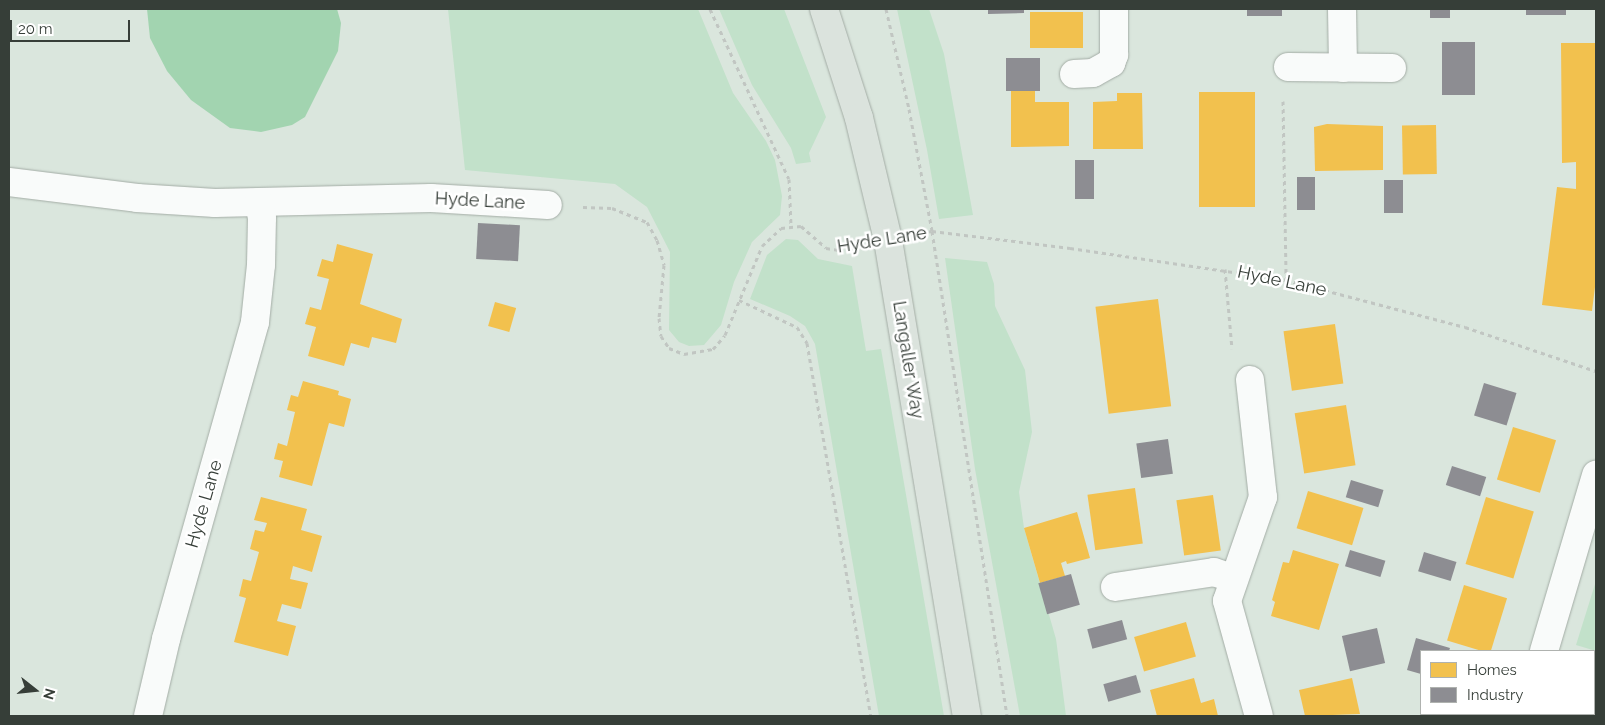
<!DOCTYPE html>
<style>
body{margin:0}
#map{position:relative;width:1605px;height:725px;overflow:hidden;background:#dae6dd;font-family:Raleway,sans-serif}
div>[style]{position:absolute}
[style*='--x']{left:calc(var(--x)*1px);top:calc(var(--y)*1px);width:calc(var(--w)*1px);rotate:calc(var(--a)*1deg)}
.green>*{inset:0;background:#c2e1ca}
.water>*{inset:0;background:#a2d4b0}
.homes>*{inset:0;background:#f2c14e;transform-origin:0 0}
.industry>*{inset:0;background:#8d8d92;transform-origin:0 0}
.path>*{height:3px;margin-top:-1.5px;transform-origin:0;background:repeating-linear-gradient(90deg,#c1c6c2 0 4px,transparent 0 8px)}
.roads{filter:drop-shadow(0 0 1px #a3aca5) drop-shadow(0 0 1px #a3aca5)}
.minor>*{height:28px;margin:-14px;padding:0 14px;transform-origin:14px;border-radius:14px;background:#f9fbfa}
.major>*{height:28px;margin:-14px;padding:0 14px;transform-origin:14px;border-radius:14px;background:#dbe3dd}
span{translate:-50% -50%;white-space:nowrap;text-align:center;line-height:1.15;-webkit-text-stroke:5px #fff;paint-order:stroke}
.street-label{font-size:18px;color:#363e38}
.frame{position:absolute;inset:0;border:10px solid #363e38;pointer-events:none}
.legend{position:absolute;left:1420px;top:650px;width:175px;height:65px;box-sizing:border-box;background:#fff;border:1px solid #afb2af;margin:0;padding:6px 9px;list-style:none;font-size:15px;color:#363e38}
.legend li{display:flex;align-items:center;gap:10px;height:25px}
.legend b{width:25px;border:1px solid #afb2af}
.north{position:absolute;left:10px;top:665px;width:50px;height:50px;-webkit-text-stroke:4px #fff;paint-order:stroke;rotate:106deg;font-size:14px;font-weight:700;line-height:20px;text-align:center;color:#363e38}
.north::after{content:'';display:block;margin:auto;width:18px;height:22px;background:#363e38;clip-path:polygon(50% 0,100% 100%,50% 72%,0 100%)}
.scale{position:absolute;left:10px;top:20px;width:120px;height:22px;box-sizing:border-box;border:2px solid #363e38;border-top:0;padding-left:6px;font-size:15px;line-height:18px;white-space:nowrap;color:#363e38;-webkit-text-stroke:4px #fff;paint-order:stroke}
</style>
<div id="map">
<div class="green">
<div style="clip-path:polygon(448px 9px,698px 9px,733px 93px,766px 141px,775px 160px,782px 196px,780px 215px,752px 242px,734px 282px,721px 325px,704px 345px,689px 346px,679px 342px,669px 330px,670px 252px,647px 207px,615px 184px,465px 170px)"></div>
<div style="clip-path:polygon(719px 9px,784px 9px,826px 117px,809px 153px,811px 162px,796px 164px,791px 148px,752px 85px)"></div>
<div style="clip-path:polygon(897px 9px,929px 9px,944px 54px,973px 215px,939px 219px,927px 150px)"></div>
<div style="clip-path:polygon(786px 239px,798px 240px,818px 259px,852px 266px,866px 351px,881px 349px,944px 716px,879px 716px,815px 344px,805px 326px,790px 316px,750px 299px,767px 255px)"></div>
<div style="clip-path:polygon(945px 258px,987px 262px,994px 284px,995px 306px,1025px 370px,1032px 432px,1019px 492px,1024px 528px,1056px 639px,1066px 716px,1020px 716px,975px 469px)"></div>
<div style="clip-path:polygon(1596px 581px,1596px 651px,1576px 645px)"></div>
</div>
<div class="water">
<div style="clip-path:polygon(147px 9px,337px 9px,341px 23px,338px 51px,305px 117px,292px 125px,261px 132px,230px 128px,191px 100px,167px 71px,150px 38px)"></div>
</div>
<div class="homes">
<div style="left:1083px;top:12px;width:36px;height:53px;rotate:90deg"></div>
<div style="clip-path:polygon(1561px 43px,1596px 43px,1596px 279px,1592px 311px,1542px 305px,1557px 187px,1576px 189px,1576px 162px,1562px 163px)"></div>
<div style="clip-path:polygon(1011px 91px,1035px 91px,1035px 102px,1069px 102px,1069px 146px,1011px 147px)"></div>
<div style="left:1199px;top:92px;width:56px;height:115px"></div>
<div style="clip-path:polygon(1117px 93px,1142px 93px,1143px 149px,1093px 149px,1093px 102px,1117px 101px)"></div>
<div style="clip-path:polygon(1327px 124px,1383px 126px,1383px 170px,1315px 171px,1314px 127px)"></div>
<div style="left:1436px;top:125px;width:49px;height:34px;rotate:89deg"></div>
<div style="clip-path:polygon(337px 244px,373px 254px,360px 304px,402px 319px,396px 343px,372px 337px,369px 348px,351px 343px,344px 366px,308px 356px,316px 327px,305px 324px,310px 307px,321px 310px,329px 279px,317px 276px,322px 259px,333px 262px)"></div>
<div style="left:1158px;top:299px;width:108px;height:63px;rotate:83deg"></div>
<div style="left:495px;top:302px;width:22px;height:25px;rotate:16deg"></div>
<div style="left:1335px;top:324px;width:60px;height:52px;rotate:82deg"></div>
<div style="clip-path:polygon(303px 381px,339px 391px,338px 395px,351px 399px,344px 427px,329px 423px,312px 486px,279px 477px,283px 461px,274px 459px,278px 443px,287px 446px,295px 412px,287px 410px,291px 395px,298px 397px)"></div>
<div style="left:1346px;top:405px;width:61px;height:52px;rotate:81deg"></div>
<div style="left:1513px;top:427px;width:45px;height:55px;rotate:17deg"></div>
<div style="left:1135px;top:488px;width:56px;height:48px;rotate:82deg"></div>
<div style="left:1308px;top:491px;width:58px;height:39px;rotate:17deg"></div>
<div style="left:1213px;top:495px;width:56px;height:37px;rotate:82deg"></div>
<div style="clip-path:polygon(261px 497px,307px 509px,301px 530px,322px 536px,312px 572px,293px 566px,290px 579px,308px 583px,301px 609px,282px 604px,277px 621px,296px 626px,288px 656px,234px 642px,246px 598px,239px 596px,243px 579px,251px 581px,259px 552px,250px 549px,255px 530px,264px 532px,267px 523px,254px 520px)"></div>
<div style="left:1486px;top:497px;width:50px;height:70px;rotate:17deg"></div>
<div style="clip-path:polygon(1077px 512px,1090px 558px,1067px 564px,1066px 561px,1061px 563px,1065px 576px,1040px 583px,1024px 528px)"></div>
<div style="clip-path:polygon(1293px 550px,1339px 564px,1319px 630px,1271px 616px,1275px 602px,1272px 600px,1283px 562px,1289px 563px)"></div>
<div style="left:1464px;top:585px;width:45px;height:58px;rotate:17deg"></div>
<div style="left:1186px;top:622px;width:36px;height:54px;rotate:74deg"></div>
<div style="clip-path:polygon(1194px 678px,1201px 703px,1214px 699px,1218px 716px,1157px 716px,1150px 690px)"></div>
<div style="clip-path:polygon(1352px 678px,1360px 714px,1305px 716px,1299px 690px)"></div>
</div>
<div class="industry">
<div style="clip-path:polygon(988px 9px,1024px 9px,1024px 13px,988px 14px)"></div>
<div style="left:1247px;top:9px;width:35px;height:7px"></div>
<div style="left:1430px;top:9px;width:20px;height:9px"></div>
<div style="left:1526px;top:9px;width:40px;height:6px"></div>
<div style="left:1442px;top:42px;width:33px;height:53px"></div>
<div style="left:1040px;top:58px;width:33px;height:34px;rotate:90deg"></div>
<div style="left:1094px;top:160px;width:39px;height:19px;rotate:90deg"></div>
<div style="left:1297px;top:177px;width:18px;height:33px"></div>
<div style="left:1403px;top:180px;width:33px;height:19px;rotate:90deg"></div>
<div style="left:478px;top:223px;width:42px;height:36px;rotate:3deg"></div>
<div style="left:1484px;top:383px;width:34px;height:34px;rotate:17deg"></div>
<div style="left:1168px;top:439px;width:35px;height:32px;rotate:82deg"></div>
<div style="left:1452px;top:466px;width:36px;height:20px;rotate:18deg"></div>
<div style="left:1351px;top:480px;width:34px;height:18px;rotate:17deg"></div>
<div style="left:1350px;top:550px;width:37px;height:17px;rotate:17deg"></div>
<div style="left:1424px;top:552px;width:34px;height:20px;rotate:17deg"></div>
<div style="left:1071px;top:574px;width:32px;height:34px;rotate:74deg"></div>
<div style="left:1122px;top:620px;width:20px;height:36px;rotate:75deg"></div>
<div style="left:1377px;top:628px;width:36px;height:36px;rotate:77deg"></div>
<div style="clip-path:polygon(1416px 638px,1450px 648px,1449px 651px,1421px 651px,1421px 674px,1407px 670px)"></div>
<div style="left:1136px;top:675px;width:18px;height:34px;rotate:74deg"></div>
</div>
<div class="path">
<div style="--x:710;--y:9;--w:187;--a:65.1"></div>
<div style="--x:789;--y:179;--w:46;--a:87.5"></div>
<div style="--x:886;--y:9;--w:103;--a:77"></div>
<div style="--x:909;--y:109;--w:124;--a:79.3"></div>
<div style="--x:932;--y:231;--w:491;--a:81.2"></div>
<div style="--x:1283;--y:101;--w:179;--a:89"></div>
<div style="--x:583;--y:207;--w:29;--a:2"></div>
<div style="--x:612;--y:208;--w:38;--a:22"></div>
<div style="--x:647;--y:222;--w:21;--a:61"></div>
<div style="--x:657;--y:240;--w:26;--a:74"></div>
<div style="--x:664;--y:265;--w:53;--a:95.4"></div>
<div style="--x:659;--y:318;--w:18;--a:84"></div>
<div style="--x:661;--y:336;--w:14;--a:56"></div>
<div style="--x:669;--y:348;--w:16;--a:22"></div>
<div style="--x:684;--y:354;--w:29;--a:-10"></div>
<div style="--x:713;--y:349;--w:18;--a:-49"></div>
<div style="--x:725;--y:335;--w:96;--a:-67.4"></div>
<div style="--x:762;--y:246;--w:26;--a:-43"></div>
<div style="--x:781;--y:228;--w:20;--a:-6"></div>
<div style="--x:801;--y:226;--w:33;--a:41"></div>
<div style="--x:826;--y:248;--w:12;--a:9"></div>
<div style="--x:838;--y:250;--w:16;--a:-11"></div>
<div style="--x:921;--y:233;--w:11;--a:-10"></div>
<div style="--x:932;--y:231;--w:139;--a:7"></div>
<div style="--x:1070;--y:248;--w:218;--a:8.4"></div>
<div style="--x:1286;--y:280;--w:185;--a:14.7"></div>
<div style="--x:1465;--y:327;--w:138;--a:18.6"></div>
<div style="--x:1225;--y:269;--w:80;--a:85"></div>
<div style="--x:739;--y:300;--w:64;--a:25"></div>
<div style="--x:797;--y:327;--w:19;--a:58"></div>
<div style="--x:807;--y:343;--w:378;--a:80.3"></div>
<div style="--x:1594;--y:673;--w:2;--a:-27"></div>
</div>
<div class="roads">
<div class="minor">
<div style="--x:1342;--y:9;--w:59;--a:89"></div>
<div style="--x:1288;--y:67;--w:104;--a:0.6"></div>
<div style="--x:1074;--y:74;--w:19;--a:-3"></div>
<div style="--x:1093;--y:73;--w:21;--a:-29"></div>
<div style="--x:1111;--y:63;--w:9;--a:-69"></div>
<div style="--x:1114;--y:55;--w:46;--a:-90"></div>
<div style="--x:9;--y:182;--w:129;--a:7.1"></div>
<div style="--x:137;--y:198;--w:78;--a:3.7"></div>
<div style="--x:215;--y:203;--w:216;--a:-1.3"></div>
<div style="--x:431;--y:198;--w:117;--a:3.4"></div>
<div style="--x:1250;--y:380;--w:118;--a:83.7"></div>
<div style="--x:1263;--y:497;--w:110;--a:109.1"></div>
<div style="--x:1227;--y:601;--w:119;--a:74.5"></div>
<div style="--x:1115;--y:587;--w:100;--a:-8.6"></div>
<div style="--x:1214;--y:572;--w:21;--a:19"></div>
<div style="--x:1544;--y:651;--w:184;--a:-73.5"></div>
<div style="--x:148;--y:716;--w:79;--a:-76.8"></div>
<div style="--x:166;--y:639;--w:329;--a:-74.3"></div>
<div style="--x:255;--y:322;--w:57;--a:-84"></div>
<div style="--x:261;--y:265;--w:47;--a:-88.8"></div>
<div style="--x:262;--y:218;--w:16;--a:-101"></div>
<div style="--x:1531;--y:716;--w:2;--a:-90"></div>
</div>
<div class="major">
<div style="--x:824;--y:9;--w:114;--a:72.2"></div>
<div style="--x:859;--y:118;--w:125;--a:76.6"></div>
<div style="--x:888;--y:240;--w:483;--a:80.6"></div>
</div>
</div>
<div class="street-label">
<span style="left:480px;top:201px;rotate:3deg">Hyde Lane</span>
<span style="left:882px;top:240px;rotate:-9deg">Hyde Lane</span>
<span style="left:1282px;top:281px;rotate:12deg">Hyde Lane</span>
<span style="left:908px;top:360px;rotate:81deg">Langaller Way</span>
<span style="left:204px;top:504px;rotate:-74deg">Hyde Lane</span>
</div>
<div class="frame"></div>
<ul class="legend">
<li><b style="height:14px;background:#f2c14e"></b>Homes</li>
<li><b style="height:14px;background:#8d8d92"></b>Industry</li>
</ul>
<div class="north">N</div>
<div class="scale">20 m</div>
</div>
